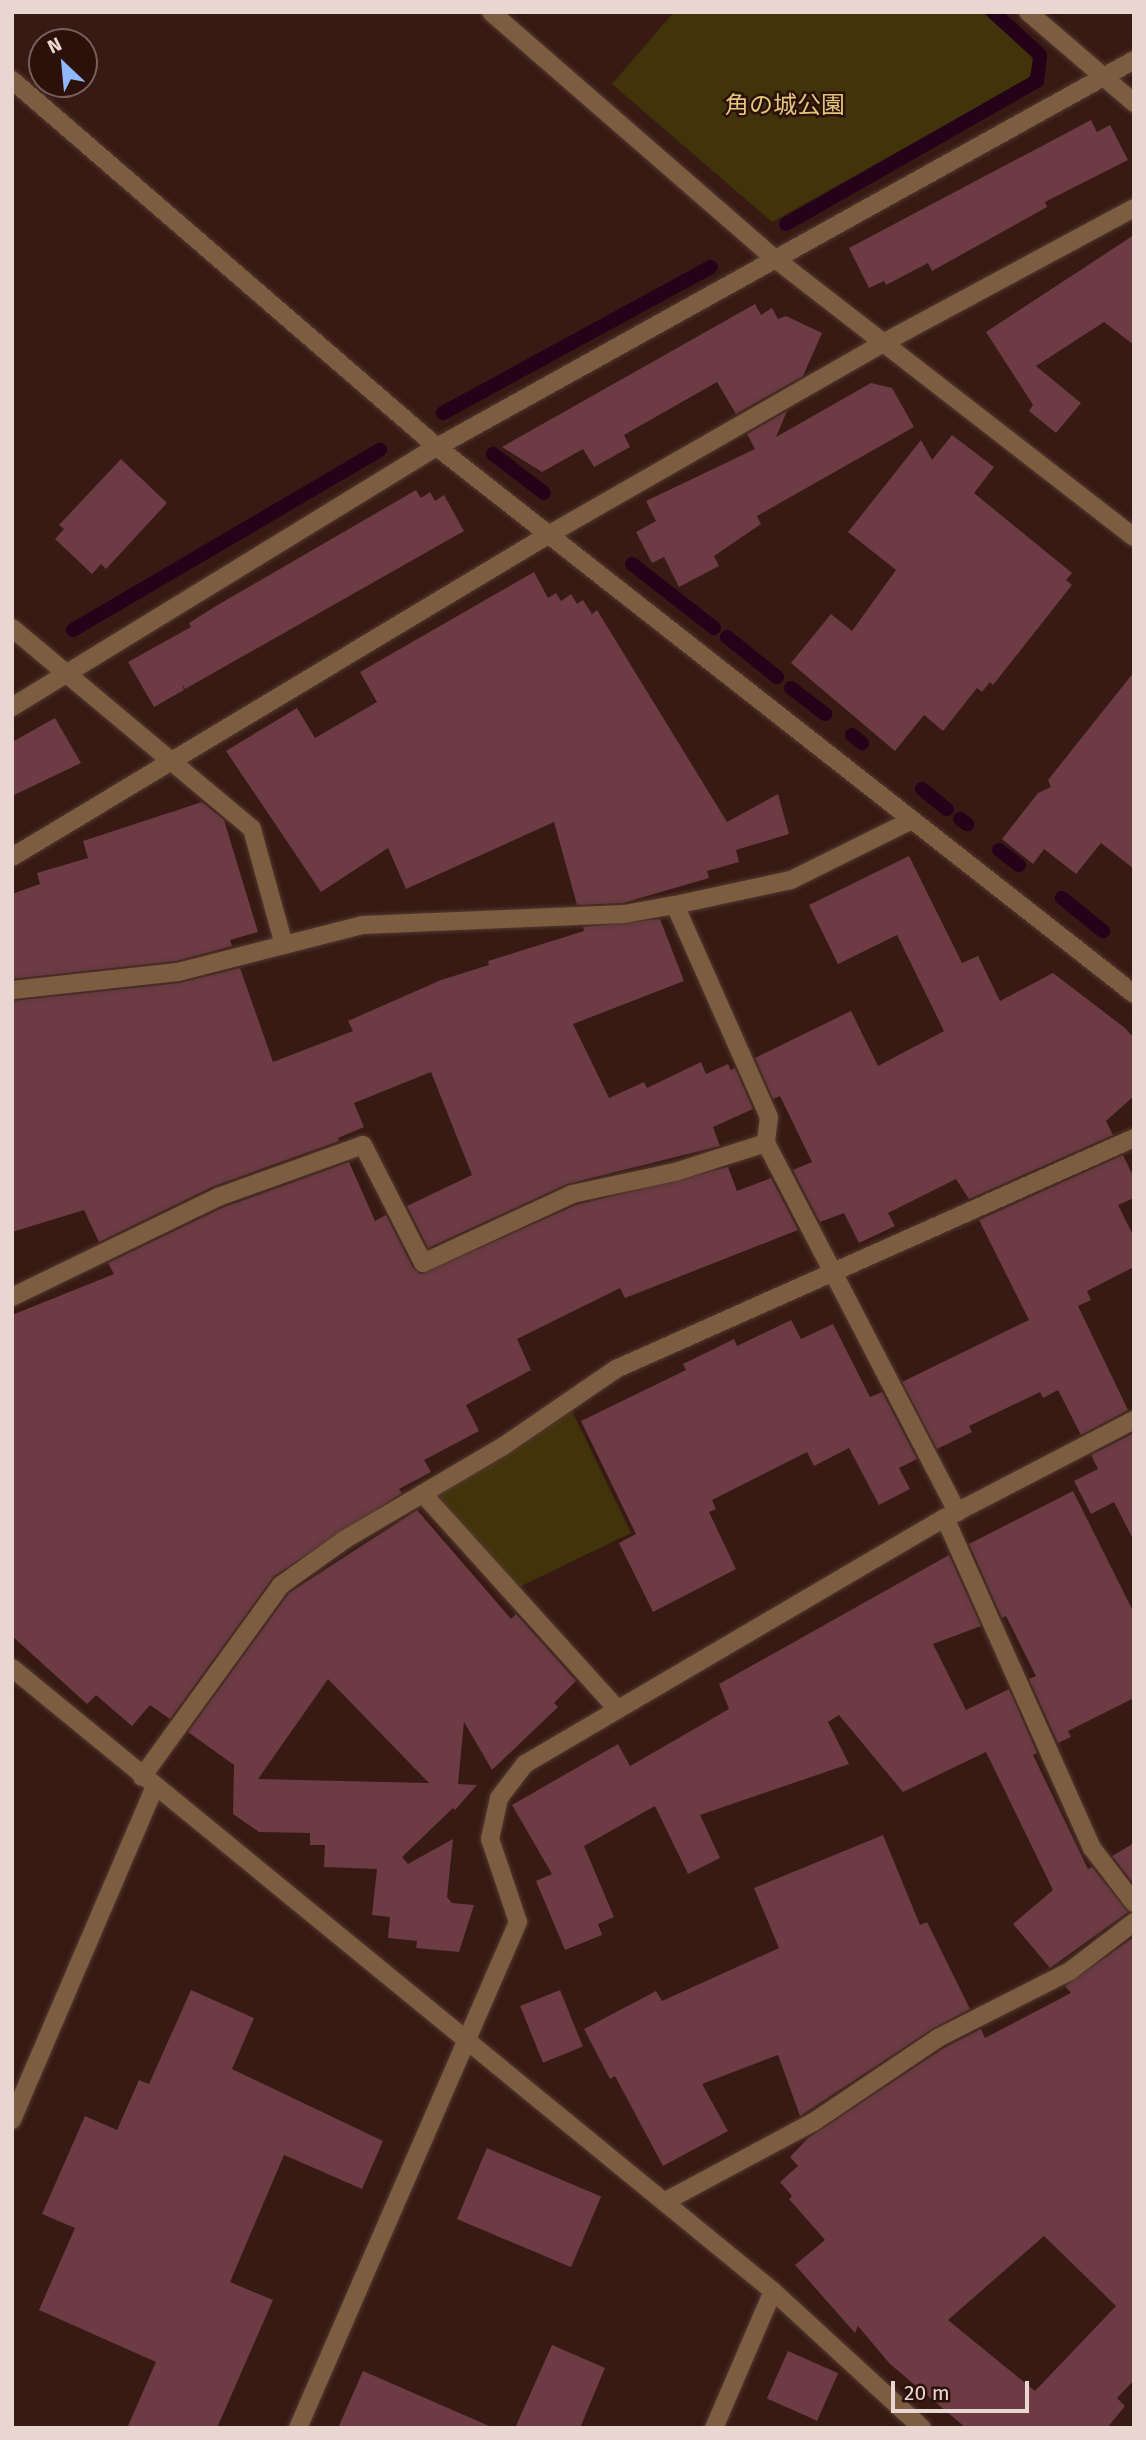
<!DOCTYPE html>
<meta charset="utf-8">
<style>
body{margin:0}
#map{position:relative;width:1146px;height:2440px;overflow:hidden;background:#361a13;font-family:"Fira Sans","Noto Sans JP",sans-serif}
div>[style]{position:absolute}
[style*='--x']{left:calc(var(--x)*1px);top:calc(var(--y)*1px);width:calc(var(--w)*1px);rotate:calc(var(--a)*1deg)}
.green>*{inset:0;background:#41340b}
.stream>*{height:14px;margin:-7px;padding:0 7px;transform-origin:7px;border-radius:7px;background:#24021a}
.building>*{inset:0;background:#6c3b44;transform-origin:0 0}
.roads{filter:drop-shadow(0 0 2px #533831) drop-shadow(0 0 2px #533831)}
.street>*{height:18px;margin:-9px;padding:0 9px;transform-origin:9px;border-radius:9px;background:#7c5d40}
span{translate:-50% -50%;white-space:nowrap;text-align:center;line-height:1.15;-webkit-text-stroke:5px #2c110a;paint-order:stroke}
.park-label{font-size:24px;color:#e1c67b}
.frame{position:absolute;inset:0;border:14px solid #ead6d1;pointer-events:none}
.north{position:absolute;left:28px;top:28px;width:70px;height:70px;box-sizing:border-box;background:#2c110a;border:2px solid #78605a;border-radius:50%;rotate:334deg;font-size:19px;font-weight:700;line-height:28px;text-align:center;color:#ead6d1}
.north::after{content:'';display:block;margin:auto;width:24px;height:32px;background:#90b8fd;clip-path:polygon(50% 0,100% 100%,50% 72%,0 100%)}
.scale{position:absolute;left:891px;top:2381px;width:138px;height:32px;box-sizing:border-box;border:4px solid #ead6d1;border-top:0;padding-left:9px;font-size:21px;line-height:24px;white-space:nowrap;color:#ead6d1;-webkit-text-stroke:5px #2c110a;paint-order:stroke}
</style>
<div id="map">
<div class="green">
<div style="clip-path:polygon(674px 12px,983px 12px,1035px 58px,1029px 78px,772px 222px,612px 84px)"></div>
<div style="clip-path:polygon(572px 1411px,631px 1533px,517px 1588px,435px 1495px,509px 1454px)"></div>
</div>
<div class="stream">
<div style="--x:786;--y:224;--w:289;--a:-29.7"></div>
<div style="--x:1037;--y:81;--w:26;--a:-83"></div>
<div style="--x:1040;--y:55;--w:64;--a:-137.5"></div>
<div style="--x:443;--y:413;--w:305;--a:-28.6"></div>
<div style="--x:493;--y:454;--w:64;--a:37.4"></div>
<div style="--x:632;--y:564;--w:104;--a:38"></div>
<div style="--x:73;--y:630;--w:356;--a:-30.4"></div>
<div style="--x:727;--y:637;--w:64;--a:38.7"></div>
<div style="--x:791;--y:688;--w:43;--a:37.4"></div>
<div style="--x:852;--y:735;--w:13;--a:39"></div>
<div style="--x:922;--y:789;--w:32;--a:39"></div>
<div style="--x:960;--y:819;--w:9;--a:36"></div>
<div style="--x:999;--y:850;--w:25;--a:37"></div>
<div style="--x:1062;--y:898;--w:53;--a:38.8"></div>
</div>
<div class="building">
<div style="clip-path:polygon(1091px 120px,1097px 132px,1110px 125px,1128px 160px,1045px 202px,1047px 207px,932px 271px,928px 263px,886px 285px,884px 281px,869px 288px,849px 248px)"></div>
<div style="clip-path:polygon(1134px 235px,1134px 345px,1104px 322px,1036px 366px,1081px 403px,1056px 433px,1029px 411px,1033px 405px,986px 332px)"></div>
<div style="clip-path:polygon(755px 304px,761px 315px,772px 308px,778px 319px,786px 316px,822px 333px,803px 376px,736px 414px,717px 382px,624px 435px,630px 447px,594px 467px,583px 449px,542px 472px,502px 447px)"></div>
<div style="clip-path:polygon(871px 383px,892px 388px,914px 427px,757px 516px,761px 524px,714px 556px,719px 566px,679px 587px,664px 557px,652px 563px,636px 532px,656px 521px,646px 501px,755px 449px,747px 434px,787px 411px,776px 437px)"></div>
<div style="clip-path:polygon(952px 435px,994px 467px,974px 493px,1072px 573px,1066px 580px,1072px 585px,993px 685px,990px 682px,982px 692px,977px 688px,943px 731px,924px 715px,895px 751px,791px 663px,831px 614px,852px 631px,896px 570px,848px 532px,921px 440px,932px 460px)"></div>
<div style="clip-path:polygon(121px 459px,167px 503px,106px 569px,101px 564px,92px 574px,55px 539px,64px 529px,59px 525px)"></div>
<div style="clip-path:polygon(416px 490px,421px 498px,430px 492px,435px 501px,444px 495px,464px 531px,185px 689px,182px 684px,184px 690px,154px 707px,128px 662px,191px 627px,189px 623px,216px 606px)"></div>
<div style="clip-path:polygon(534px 572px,548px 598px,556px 593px,561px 601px,571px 594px,577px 604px,583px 600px,592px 614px,597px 610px,727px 822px,778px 794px,789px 834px,736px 850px,739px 862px,707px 871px,709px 878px,623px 903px,577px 905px,554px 822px,406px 889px,388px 848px,321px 892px,226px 751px,297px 708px,315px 738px,377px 702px,360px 672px)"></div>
<div style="clip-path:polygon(1134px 672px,1134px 869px,1101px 843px,1076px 874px,1044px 849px,1033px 864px,1002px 839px,1038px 793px,1051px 787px,1048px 780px)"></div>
<div style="clip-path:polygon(55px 718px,81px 763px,12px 796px,12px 742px)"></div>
<div style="clip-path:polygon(202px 802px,224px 820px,258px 932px,230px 940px,232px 946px,176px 961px,12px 979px,12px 894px,40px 884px,37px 873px,88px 858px,83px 841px)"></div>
<div style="clip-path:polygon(909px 856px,962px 963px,978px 956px,1000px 1001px,1053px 973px,1125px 1028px,1134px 1038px,1134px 1096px,1106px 1121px,1113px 1135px,969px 1199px,956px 1179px,888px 1213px,895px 1226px,859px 1243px,844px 1213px,820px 1222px,793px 1170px,812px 1162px,780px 1096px,773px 1099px,755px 1058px,851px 1011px,878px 1066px,944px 1031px,897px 935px,838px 964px,809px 905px)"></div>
<div style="clip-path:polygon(660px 919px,684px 981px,573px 1024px,609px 1098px,644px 1082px,647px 1088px,701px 1062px,706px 1074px,728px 1064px,731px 1070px,735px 1068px,753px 1109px,713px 1127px,720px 1146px,567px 1184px,428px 1248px,407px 1206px,472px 1175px,431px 1072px,354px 1103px,364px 1127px,338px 1138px,339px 1141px,214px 1186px,99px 1242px,84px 1210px,12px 1232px,12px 1001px,179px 983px,240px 968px,273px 1062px,353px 1031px,348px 1021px,441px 980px,489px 965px,488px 961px,584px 931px,583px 927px)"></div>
<div style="clip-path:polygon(1123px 1155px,1134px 1178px,1134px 1198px,1118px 1205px,1134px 1237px,1134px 1267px,1087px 1291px,1091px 1300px,1078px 1306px,1128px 1410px,1081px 1435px,1058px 1390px,1043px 1398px,1040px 1392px,969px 1426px,972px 1432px,937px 1449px,902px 1382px,1029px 1320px,979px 1220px)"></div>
<div style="clip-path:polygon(349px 1162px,375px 1221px,386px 1215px,413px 1268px,421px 1274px,576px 1205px,728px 1167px,737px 1191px,771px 1178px,798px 1230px,625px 1298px,620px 1288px,517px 1339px,531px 1370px,466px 1405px,479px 1431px,424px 1460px,431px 1472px,399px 1489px,402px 1493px,274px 1576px,170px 1719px,150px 1705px,132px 1726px,96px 1695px,87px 1704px,12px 1636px,12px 1315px,114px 1274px,108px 1263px,222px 1208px)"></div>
<div style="clip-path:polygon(791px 1320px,801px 1339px,833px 1324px,870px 1397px,882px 1392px,917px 1459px,899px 1468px,910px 1489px,879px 1505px,849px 1448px,814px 1466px,807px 1452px,712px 1500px,716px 1509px,709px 1512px,736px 1569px,653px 1612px,619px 1543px,636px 1534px,581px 1421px,686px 1370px,683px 1364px,734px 1339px,737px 1346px)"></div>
<div style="clip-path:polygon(1134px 1433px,1134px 1541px,1114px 1502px,1091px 1514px,1074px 1481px,1098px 1469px,1091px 1455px)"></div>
<div style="clip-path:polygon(1073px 1491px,1134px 1613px,1134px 1698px,1068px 1731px,1071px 1737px,1058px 1743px,1029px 1679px,1036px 1676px,1006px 1616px,1002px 1618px,969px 1544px)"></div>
<div style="clip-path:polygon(evenodd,417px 1510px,511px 1619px,516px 1614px,576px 1681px,554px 1703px,558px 1707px,492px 1770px,464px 1722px,458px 1784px,477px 1785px,455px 1810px,453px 1808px,402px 1857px,408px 1864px,453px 1839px,447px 1897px,452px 1903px,474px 1905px,459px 1952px,416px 1948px,417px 1941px,388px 1938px,390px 1917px,372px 1915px,377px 1869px,324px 1867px,325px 1845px,310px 1845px,310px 1833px,259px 1832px,233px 1814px,234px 1765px,188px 1732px,289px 1593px,417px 1510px,328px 1679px,429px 1783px,258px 1779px,328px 1679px)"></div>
<div style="clip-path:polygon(949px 1555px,981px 1626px,933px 1644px,966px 1710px,1009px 1689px,1037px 1753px,1033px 1755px,1088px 1869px,1092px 1867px,1128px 1912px,1050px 1968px,1013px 1924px,1053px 1890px,986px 1752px,903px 1792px,839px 1715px,828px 1722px,849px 1764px,700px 1815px,720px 1858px,688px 1874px,655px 1806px,584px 1846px,614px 1917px,598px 1924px,602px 1935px,565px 1950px,536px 1881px,552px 1874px,512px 1805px,618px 1744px,630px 1766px,729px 1709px,719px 1684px)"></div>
<div style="clip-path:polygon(883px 1835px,920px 1925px,927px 1922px,970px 2009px,932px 2029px,800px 2116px,778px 2055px,702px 2084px,728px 2131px,663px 2166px,615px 2076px,610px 2079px,584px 2029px,656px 1991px,662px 2001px,779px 1948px,754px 1888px)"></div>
<div style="clip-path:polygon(1134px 1843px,1134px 1884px,1112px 1856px)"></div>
<div style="clip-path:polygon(evenodd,1134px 1937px,1134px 2380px,1117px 2398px,1125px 2406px,1107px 2428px,966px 2428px,890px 2364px,858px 2326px,855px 2333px,795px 2265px,825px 2240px,789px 2199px,792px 2196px,780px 2182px,798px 2166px,790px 2157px,808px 2138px,944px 2048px,981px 2029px,985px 2038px,1071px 1993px,1065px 1986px,1134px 1937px,1044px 2236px,1116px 2306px,1035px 2391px,948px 2320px,1044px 2236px)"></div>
<div style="clip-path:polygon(191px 1990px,254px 2018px,232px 2069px,383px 2141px,362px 2189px,284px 2155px,230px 2282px,273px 2300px,217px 2428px,127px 2428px,156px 2362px,39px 2310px,75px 2228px,42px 2214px,85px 2116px,117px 2130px,139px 2080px,149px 2084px)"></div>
<div style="left:560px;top:1990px;width:61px;height:43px;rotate:68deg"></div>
<div style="left:487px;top:2148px;width:124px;height:77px;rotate:23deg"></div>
<div style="clip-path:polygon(552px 2345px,605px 2368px,580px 2428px,515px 2428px)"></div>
<div style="left:788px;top:2351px;width:55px;height:52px;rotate:24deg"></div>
<div style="clip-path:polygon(363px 2371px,494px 2428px,338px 2428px)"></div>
</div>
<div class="roads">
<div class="street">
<div style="--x:491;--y:12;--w:375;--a:41"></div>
<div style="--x:774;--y:258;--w:455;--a:37.8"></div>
<div style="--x:1028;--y:12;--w:140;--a:40.6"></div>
<div style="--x:12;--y:80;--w:562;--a:40.81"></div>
<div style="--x:437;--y:447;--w:886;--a:38.12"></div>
<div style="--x:12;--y:628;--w:313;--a:39.9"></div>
<div style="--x:252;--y:829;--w:120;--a:74.6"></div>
<div style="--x:12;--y:707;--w:498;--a:-31.5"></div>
<div style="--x:437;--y:447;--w:797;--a:-29.04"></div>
<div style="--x:12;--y:857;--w:625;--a:-31"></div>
<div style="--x:548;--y:535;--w:388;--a:-29.8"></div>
<div style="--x:885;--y:342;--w:283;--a:-28.3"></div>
<div style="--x:675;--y:905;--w:232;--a:66.1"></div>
<div style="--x:769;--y:1117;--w:26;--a:97"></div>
<div style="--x:766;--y:1143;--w:416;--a:62.6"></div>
<div style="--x:12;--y:990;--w:167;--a:-6.2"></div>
<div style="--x:178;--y:972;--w:190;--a:-14.3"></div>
<div style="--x:362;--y:925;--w:262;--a:-2.4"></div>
<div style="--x:624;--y:914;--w:52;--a:-10"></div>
<div style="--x:675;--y:905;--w:119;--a:-12.2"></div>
<div style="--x:791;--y:880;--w:135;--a:-26.4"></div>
<div style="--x:12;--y:1297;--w:229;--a:-25.9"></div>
<div style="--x:218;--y:1197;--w:154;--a:-19.7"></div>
<div style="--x:363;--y:1145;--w:132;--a:63"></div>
<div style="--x:423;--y:1263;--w:164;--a:-24.8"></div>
<div style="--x:572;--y:1194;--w:105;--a:-12.1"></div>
<div style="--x:675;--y:1172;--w:96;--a:-17.7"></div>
<div style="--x:423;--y:1494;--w:290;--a:47.9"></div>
<div style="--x:945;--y:1518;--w:361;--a:66"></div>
<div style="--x:1092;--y:1848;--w:69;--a:52.6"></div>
<div style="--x:12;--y:1668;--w:983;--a:39.31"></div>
<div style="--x:773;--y:2291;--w:202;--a:42.6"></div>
<div style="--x:142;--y:1777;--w:237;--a:-54.1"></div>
<div style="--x:281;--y:1585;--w:77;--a:-35.5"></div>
<div style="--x:344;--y:1540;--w:183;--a:-30.5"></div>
<div style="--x:502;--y:1447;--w:138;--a:-34.4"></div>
<div style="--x:616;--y:1369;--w:567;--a:-24.03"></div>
<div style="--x:12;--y:2120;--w:362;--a:-66.8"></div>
<div style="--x:664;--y:2202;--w:171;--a:-28.2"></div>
<div style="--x:815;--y:2121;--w:148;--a:-34"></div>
<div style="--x:938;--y:2038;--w:148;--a:-26.9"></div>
<div style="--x:1070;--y:1971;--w:81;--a:-37.4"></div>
<div style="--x:298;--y:2428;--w:552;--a:-66.5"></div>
<div style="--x:518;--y:1922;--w:88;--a:-108.6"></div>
<div style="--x:490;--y:1839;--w:42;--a:-77.6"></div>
<div style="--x:499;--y:1798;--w:43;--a:-52.6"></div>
<div style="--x:525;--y:1764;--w:487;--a:-30.4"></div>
<div style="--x:945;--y:1518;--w:213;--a:-27.4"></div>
<div style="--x:714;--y:2428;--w:149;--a:-66.7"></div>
</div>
</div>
<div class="park-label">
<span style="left:785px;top:106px">角の城公園</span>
</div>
<div class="frame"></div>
<div class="north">N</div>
<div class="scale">20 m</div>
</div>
